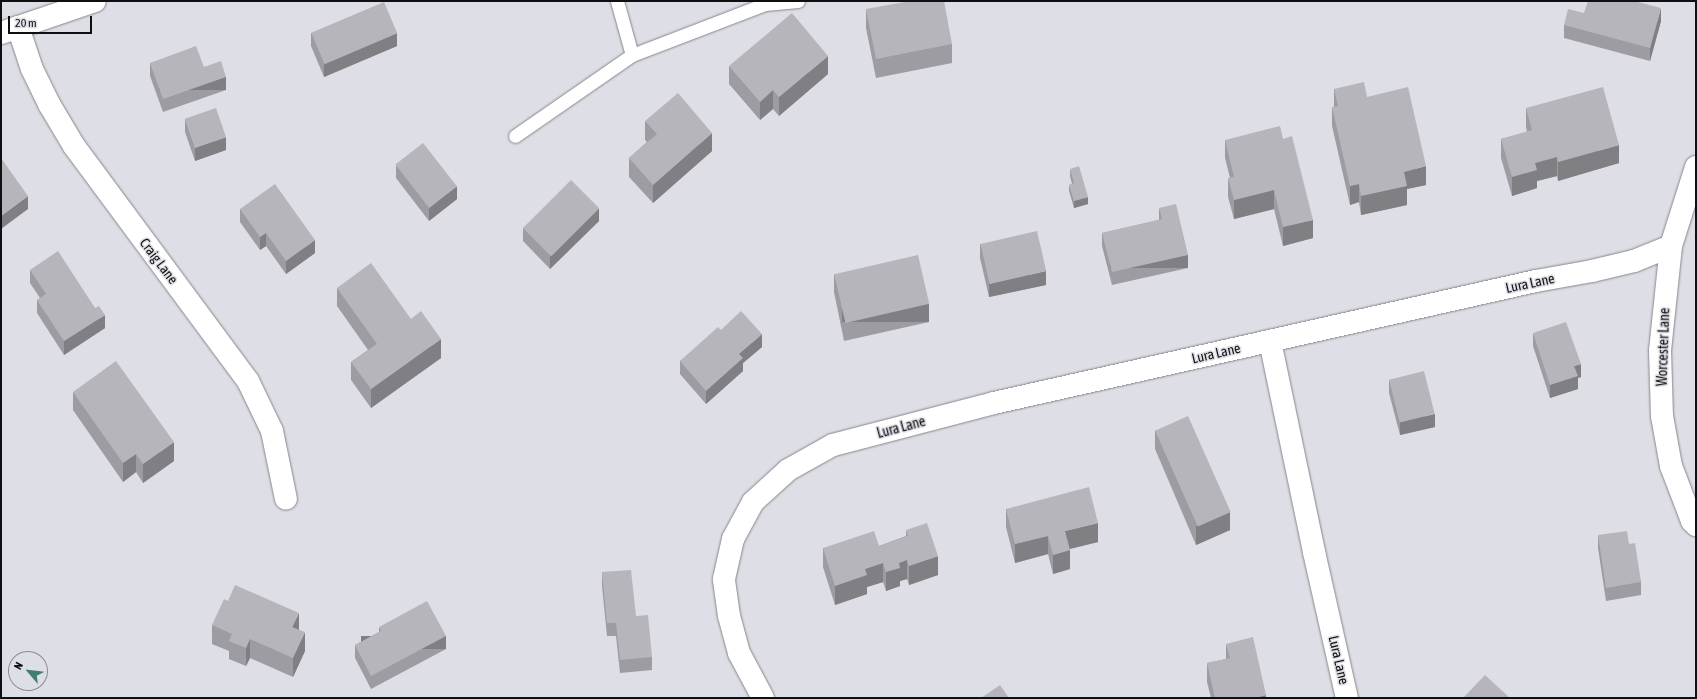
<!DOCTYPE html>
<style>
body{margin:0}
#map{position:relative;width:1697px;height:699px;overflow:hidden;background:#dedee6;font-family:"Asap Condensed",sans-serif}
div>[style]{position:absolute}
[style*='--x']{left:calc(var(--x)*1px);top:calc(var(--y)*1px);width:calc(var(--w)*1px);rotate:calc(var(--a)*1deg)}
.roads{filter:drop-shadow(0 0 1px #86868d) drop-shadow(0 0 1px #86868d)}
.service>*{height:13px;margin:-6.5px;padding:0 6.5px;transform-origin:6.5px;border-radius:6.5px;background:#fff}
.minor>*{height:22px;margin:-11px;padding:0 11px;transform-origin:11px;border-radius:11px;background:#fff}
.primary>*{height:22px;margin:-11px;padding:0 11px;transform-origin:11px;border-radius:11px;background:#fff}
.wall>*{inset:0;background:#9d9ca2}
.shaded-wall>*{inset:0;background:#807f84;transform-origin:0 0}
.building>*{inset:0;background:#b7b5bc;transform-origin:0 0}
span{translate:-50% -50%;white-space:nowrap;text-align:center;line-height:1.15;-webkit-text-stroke:3px #dedee6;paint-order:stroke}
.street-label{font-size:14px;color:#0f0f11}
.frame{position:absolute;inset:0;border:2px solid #0f0f11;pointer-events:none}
.north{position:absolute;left:8px;top:651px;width:40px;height:40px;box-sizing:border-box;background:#dedee6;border:1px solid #8b8b91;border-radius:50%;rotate:298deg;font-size:11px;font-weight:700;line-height:16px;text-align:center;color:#0f0f11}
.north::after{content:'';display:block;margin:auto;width:14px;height:18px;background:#3f7f6e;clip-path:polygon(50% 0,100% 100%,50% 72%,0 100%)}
.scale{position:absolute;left:8px;top:16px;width:84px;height:18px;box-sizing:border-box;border:2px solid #0f0f11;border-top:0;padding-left:5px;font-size:12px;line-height:14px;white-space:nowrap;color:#0f0f11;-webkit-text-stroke:3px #dedee6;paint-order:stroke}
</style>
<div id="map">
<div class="roads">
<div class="service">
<div style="--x:617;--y:1;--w:56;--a:74.5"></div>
<div style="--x:632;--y:55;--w:142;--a:-21"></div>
<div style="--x:765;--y:4;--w:33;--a:-5"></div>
<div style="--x:515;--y:136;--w:142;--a:-34.7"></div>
</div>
<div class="minor">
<div style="--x:18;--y:27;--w:44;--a:71.6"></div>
<div style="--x:32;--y:69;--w:39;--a:64"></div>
<div style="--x:49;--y:104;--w:49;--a:59.2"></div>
<div style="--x:74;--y:146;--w:292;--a:53.5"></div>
<div style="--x:248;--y:381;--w:55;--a:64.4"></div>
<div style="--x:272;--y:431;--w:69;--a:78.4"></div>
<div style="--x:1696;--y:167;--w:83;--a:107.6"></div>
<div style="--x:1671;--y:246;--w:105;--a:96"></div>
<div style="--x:1660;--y:350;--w:66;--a:88.3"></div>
<div style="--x:1662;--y:416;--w:51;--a:79.8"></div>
<div style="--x:1671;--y:466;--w:59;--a:69.1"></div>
<div style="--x:1692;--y:521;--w:6;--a:45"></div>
<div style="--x:1270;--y:341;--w:216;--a:78.2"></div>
<div style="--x:1314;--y:552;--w:150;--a:77.3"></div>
<div style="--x:763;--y:698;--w:51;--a:-118.1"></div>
<div style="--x:739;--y:653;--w:38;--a:-105"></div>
<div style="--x:729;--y:616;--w:37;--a:-98"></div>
<div style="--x:724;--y:579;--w:41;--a:-77.3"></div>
<div style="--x:733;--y:539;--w:42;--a:-61.6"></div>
<div style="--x:753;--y:502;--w:47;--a:-42.4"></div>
<div style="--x:788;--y:470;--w:51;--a:-29.1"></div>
<div style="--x:833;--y:445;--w:166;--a:-14.6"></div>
<div style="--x:994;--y:403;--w:556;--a:-12.69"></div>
<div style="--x:1536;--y:281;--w:57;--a:-10.1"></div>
<div style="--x:1592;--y:271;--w:43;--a:-13.4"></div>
<div style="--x:1634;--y:261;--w:40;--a:-22"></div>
</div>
<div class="primary">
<div style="--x:1;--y:33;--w:99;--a:-18.8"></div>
</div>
</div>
<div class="wall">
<div style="clip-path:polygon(866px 9px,952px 44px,952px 63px,876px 78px,866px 28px)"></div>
<div style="clip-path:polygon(1584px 13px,1661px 21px,1650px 61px,1564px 38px,1564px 25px)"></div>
<div style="clip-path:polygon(311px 33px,397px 46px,324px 77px,311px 46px)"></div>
<div style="clip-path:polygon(150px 63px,204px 67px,226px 90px,163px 112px,150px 76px)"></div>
<div style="clip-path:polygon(729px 66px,828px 74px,779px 116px,773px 109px,760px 120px,729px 84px)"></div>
<div style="clip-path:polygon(1334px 89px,1367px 97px,1426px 185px,1407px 189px,1407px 205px,1361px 215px,1359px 202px,1350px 205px,1332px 126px,1332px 107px,1334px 107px)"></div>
<div style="clip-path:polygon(1526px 108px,1619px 163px,1558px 181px,1557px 176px,1537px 181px,1537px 188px,1512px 196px,1501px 158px,1501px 139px,1527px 132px,1526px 127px)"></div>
<div style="clip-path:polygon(185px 119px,226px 150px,195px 161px,185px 132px)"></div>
<div style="clip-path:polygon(645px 121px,712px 151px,653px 203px,629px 177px,629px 158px,647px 142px,645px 140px)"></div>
<div style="clip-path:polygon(1283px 139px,1313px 238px,1283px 246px,1274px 209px,1234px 219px,1228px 197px,1228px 178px,1230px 178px,1225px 158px,1225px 140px)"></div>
<div style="clip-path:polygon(396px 165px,457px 199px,429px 221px,396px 178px)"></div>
<div style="clip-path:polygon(1070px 169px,1088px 204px,1074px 208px,1069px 191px,1069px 185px,1072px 184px,1070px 176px)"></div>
<div style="clip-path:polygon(1159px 208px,1188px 268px,1112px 285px,1102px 246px,1102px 233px,1159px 220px)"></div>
<div style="clip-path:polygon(240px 209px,315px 253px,286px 274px,266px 246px,260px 250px,240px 222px)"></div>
<div style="clip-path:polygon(599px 221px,550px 269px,523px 241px,523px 228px)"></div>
<div style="clip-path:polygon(980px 244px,1046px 285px,989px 297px,980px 258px)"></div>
<div style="clip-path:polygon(30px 270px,95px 308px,105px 328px,64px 355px,37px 313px,37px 300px,40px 298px,30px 283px)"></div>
<div style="clip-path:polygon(834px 274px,929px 322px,844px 341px,834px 292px)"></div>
<div style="clip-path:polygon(337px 288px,411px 319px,441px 358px,371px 408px,351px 380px,351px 362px,368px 350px,337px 306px)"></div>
<div style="clip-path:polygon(721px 330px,762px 347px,743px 363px,743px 371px,706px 404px,680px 374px,680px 361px)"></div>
<div style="clip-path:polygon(1533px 333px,1581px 377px,1578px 378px,1578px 389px,1550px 398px,1533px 346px)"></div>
<div style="clip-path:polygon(1389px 380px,1435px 427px,1400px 435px,1389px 393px)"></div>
<div style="clip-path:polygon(73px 392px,174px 461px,143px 483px,136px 472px,123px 482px,73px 410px)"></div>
<div style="clip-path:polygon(1155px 430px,1230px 530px,1196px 545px,1155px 449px)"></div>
<div style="clip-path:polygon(1006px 509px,1098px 542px,1070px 549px,1070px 569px,1053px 574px,1048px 554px,1015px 563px,1006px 527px)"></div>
<div style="clip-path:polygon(906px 530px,938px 575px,909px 585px,907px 579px,900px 581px,900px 586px,886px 591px,883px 582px,867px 587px,867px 594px,835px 605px,823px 567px,823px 548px,879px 546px,906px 536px)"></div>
<div style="clip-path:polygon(1598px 535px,1629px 544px,1641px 582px,1641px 595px,1606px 601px,1598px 548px)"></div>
<div style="clip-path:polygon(602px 572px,636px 616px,652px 657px,652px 670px,620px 673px,616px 636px,607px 636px,602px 586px)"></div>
<div style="clip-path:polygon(212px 625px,299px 630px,305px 651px,293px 677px,250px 658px,246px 666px,229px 659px,229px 651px,212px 644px)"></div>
<div style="clip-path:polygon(379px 627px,446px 649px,371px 689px,355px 658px,355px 645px,379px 632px)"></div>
<div style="clip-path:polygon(1226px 644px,1266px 698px,1211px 698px,1207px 682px,1207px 663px,1226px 659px)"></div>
</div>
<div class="shaded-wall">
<div style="clip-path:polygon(1661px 8px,1661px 21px,1650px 61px,1650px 48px)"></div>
<div style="clip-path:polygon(397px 33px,397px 46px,324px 77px,324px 63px)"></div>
<div style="clip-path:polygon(828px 56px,828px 74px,779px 116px,779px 97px)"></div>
<div style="left:226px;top:77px;width:13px;height:67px;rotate:90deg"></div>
<div style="clip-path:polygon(773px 90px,773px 109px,760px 120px,760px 102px)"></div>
<div style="clip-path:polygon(712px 133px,712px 151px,653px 203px,653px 185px)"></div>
<div style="clip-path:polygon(226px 137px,226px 150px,195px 161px,195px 148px)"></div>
<div style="clip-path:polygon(1619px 145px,1619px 163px,1558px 181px,1558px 162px)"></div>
<div style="clip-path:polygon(1557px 157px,1557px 176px,1537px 181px,1537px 188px,1512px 196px,1512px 177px,1535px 163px)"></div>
<div style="clip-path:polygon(1426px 166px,1426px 185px,1407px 189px,1407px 205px,1361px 215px,1361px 196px,1404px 172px)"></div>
<div style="clip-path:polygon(1359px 184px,1359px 202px,1350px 205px,1350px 186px)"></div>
<div style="clip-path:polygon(457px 186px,457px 199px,429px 221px,429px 208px)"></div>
<div style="clip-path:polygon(1274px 190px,1274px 209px,1234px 219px,1234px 200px)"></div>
<div style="clip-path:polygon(28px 196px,28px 209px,1px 229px,1px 216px)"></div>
<div style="clip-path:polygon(1088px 197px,1088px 204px,1074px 208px,1074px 201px)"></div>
<div style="clip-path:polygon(599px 208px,599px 221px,550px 269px,550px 255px)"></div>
<div style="clip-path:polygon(1313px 220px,1313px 238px,1283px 246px,1283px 227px)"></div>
<div style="clip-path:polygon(266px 233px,266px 246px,260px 250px,260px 237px)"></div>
<div style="clip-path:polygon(315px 240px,315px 253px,286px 274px,286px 261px)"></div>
<div style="left:1188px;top:255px;width:13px;height:78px;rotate:90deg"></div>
<div style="clip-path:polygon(1046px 271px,1046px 285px,989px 297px,989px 284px)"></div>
<div style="left:929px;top:304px;width:18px;height:87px;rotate:90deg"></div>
<div style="clip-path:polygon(105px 315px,105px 328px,64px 355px,64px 341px)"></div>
<div style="clip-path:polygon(762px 334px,762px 347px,743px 363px,743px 371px,706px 404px,706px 391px,739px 354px)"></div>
<div style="clip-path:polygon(441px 339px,441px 358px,371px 408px,371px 389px)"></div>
<div style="clip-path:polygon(1581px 364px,1581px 377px,1578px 378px,1578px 389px,1550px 398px,1550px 385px,1574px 366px)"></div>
<div style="clip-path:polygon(1435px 414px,1435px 427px,1400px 435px,1400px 422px)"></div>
<div style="clip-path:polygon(174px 442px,174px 461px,143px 483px,143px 464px)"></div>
<div style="clip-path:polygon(136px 454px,136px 472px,123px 482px,123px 463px)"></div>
<div style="clip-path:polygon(1230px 512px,1230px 530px,1196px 545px,1196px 526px)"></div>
<div style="clip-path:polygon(1098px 523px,1098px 542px,1065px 550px,1065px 531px)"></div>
<div style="clip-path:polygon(1048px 536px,1048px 554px,1015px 563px,1015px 544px)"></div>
<div style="clip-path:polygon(1070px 550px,1070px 569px,1053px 574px,1053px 555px)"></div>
<div style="clip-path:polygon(938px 556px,938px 575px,909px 585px,909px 566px)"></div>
<div style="clip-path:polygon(907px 560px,907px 579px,900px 581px,900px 586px,886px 591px,886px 572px,899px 563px)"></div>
<div style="clip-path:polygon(883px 563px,883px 582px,867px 587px,867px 594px,835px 605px,835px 586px,865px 569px)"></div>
<div style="clip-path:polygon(299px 613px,299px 632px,292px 627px)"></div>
<div style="clip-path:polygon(305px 632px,305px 651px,293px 677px,293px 658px)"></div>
<div style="left:446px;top:636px;width:13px;height:85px;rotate:90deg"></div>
<div style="clip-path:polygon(250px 639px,250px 658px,246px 666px,246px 648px)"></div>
<div style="clip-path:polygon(1266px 695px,1266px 698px,1255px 698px)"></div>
</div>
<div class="building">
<div style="clip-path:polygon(910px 1px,944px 1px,952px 44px,876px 59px,866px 9px)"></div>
<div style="clip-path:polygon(1588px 1px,1634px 1px,1661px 8px,1650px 48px,1564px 25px,1568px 9px,1584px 13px)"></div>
<div style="left:384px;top:2px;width:34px;height:79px;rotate:67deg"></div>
<div style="clip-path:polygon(792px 13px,828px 56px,779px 97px,773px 90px,760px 102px,729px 66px)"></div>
<div style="clip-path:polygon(196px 46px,204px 67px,221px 61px,226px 77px,163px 99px,150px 63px)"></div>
<div style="clip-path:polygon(1364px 82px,1367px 97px,1408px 87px,1426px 166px,1404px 172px,1407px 186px,1361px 196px,1359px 184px,1350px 186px,1332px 107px,1338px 106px,1334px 89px)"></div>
<div style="clip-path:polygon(1603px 87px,1619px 145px,1558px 162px,1557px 157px,1535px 163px,1537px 170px,1512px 177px,1501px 139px,1532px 130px,1526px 108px)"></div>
<div style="clip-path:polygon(678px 93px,712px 133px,653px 185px,629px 158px,657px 134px,645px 121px)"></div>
<div style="left:216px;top:108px;width:31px;height:33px;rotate:71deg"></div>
<div style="clip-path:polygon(1280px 126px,1283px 139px,1292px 136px,1313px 220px,1283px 227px,1274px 190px,1234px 200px,1228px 178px,1234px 177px,1225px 140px)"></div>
<div style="left:423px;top:143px;width:55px;height:35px;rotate:52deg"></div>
<div style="clip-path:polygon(1px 158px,28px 196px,1px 216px)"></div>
<div style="clip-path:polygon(1079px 166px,1088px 197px,1074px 201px,1069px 185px,1074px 183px,1070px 169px)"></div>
<div style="left:571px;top:180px;width:40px;height:68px;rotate:45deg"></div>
<div style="clip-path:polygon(275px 184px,315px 240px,286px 261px,266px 233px,260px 237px,240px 209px)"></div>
<div style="clip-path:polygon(1176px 204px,1188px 255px,1112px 272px,1102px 233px,1162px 219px,1159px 208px)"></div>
<div style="left:1037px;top:231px;width:41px;height:58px;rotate:77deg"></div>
<div style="clip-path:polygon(58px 251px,95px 308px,99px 306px,105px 315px,64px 341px,37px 300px,46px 294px,30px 270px)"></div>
<div style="left:918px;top:255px;width:50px;height:86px;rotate:77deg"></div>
<div style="clip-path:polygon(371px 263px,411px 319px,421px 311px,441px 339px,371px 389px,351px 362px,377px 344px,337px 288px)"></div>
<div style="clip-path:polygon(741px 311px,762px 334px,739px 354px,743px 358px,706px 391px,680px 361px,718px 327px,721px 330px)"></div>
<div style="clip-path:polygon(1566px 322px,1581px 364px,1574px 366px,1578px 376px,1550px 385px,1533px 333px)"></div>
<div style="clip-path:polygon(116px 361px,174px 442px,143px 464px,136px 454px,123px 463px,73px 392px)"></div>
<div style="left:1424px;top:371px;width:44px;height:36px;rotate:76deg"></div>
<div style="left:1188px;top:416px;width:105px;height:36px;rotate:66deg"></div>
<div style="clip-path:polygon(1089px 487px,1098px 523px,1065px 531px,1070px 550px,1053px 555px,1048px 536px,1015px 544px,1006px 509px)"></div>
<div style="clip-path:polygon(927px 523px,938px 556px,909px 566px,907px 560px,899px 563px,900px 568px,886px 572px,883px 563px,865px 569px,867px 575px,835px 586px,823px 548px,874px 531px,879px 546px,908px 536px,906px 530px)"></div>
<div style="clip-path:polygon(1627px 531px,1629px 544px,1635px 543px,1641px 582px,1606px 588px,1598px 535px)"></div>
<div style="clip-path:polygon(631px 570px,636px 616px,648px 615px,652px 657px,620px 660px,616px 623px,607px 623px,602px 572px)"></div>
<div style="clip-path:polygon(235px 585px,299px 613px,292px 627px,305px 632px,293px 658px,250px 639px,246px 648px,229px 641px,232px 634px,212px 625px,224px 599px,228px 601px)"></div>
<div style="clip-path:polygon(427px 601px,446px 636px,371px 676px,355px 645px,381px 631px,379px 627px)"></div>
<div style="clip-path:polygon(1253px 637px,1266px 695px,1255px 698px,1215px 698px,1207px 663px,1230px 658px,1226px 644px)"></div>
<div style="clip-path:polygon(1485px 675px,1510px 698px,1463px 698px)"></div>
<div style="clip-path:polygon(1000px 685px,1009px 698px,981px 698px)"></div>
</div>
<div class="street-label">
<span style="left:159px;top:261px;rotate:53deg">Craig Lane</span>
<span style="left:1530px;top:283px;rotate:-12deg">Lura Lane</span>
<span style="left:1663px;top:347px;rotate:-88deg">Worcester Lane</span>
<span style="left:1216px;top:353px;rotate:-13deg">Lura Lane</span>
<span style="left:901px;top:427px;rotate:-15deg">Lura Lane</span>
<span style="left:1339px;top:660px;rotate:77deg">Lura Lane</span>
</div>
<div class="frame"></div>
<div class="north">N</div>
<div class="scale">20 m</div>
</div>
